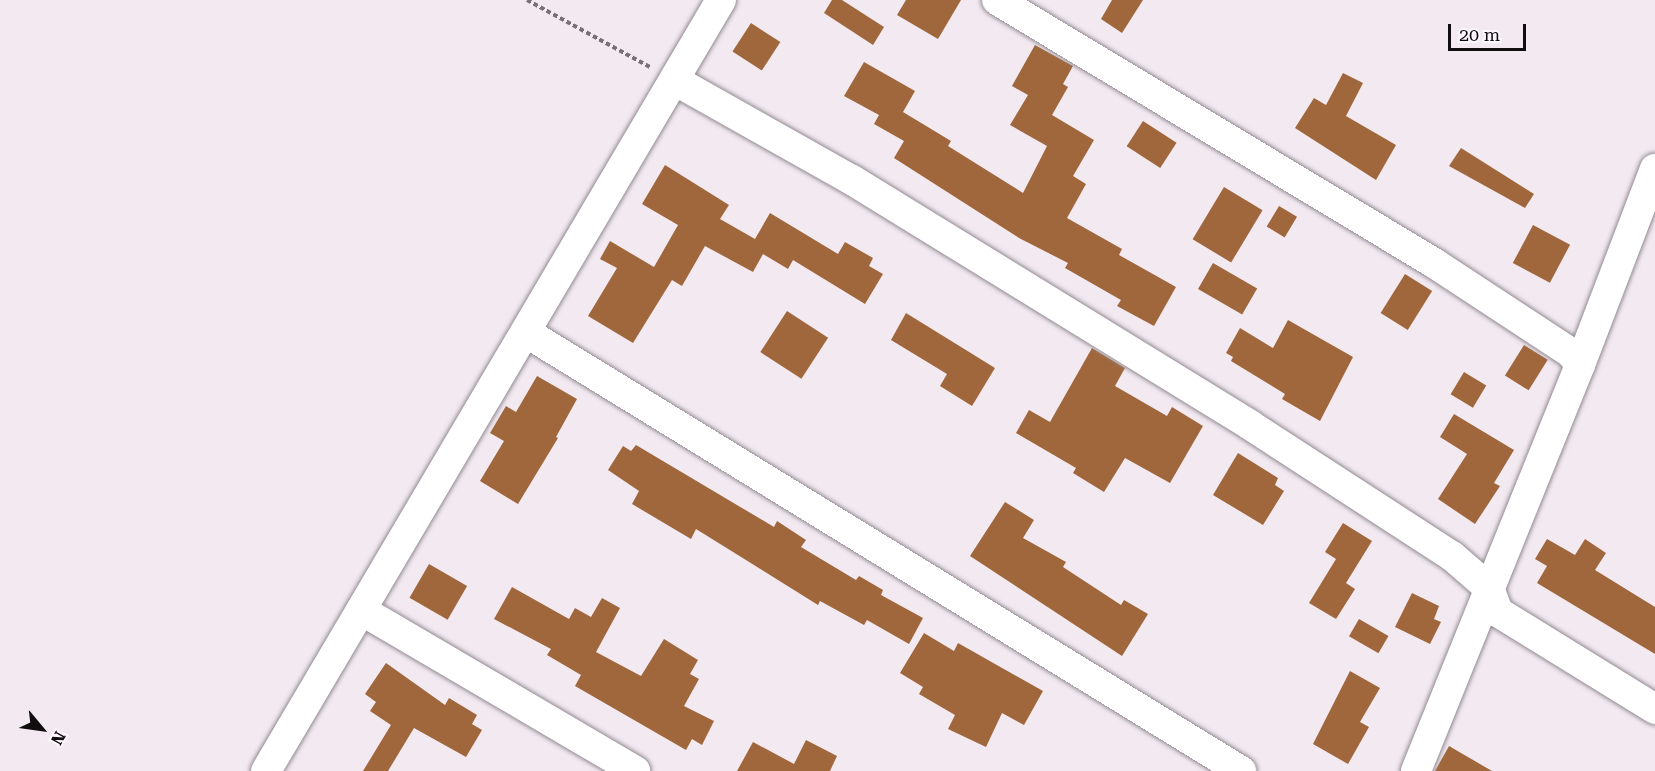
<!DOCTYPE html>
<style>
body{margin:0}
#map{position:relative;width:1655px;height:771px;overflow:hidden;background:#f2e9f1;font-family:"Roboto Serif",serif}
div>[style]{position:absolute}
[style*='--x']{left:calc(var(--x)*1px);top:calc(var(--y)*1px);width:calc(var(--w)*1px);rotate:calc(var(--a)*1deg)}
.building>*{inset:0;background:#a1673c;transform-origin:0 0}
.path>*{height:4px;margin-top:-2px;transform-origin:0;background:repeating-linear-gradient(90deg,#777176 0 4.5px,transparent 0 7.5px)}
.roads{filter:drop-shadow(0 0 2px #928a91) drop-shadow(0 0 2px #928a91)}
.minor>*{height:30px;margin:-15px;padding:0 15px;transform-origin:15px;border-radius:15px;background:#fff}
span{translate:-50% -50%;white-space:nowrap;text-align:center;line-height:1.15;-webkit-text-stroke:4.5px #fef7fd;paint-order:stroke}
.north{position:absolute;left:12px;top:699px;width:60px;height:60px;-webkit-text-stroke:4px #fef7fd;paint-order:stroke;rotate:119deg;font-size:16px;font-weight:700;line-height:24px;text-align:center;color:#100d0f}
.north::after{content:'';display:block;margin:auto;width:21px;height:27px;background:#100d0f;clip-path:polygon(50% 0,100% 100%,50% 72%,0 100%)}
.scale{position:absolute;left:1448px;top:24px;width:78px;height:27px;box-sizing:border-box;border:3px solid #100d0f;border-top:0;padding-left:8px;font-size:18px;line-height:21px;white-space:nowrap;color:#100d0f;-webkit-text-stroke:4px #fef7fd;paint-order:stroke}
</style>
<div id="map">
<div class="building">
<div style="clip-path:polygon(832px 0,842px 0,884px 27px,873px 45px,824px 13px)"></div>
<div style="clip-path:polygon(906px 0,961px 0,938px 39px,897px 15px)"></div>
<div style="clip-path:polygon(1112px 0,1143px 0,1122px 33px,1101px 19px)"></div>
<div style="left:751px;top:23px;width:35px;height:34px;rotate:33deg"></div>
<div style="clip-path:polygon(1035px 45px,1073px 66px,1063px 84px,1068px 87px,1052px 115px,1094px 140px,1073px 176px,1086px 184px,1067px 218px,1122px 249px,1119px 255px,1176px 287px,1154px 326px,1117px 306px,1121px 300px,1065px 268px,1068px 263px,1019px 238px,894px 158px,904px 141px,874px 124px,879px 115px,844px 96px,864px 62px,915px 91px,903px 112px,951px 141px,948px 146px,1023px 193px,1047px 146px,1010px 125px,1028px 95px,1012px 86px)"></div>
<div style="clip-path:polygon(1343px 73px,1363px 83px,1346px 116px,1396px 145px,1376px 180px,1295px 128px,1314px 98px,1326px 105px)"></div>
<div style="left:1143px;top:121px;width:40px;height:30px;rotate:33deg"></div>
<div style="clip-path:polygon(1461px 148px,1534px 194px,1525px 208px,1449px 166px)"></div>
<div style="clip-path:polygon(665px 165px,729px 205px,720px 219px,755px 239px,770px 213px,838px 254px,845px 242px,873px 258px,869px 266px,883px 274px,865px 304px,793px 260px,788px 269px,763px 254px,753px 272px,705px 246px,682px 286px,672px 280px,633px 343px,588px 316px,617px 268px,600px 259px,610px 241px,654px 267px,678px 225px,642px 204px)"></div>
<div style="left:1224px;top:187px;width:45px;height:61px;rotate:31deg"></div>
<div style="left:1279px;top:206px;width:21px;height:24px;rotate:31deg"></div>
<div style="left:1533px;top:225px;width:42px;height:43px;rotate:28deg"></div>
<div style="left:1213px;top:263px;width:51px;height:30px;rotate:30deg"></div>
<div style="left:1405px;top:274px;width:32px;height:46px;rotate:32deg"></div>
<div style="left:787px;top:311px;width:49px;height:49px;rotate:33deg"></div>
<div style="clip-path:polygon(906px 313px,995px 368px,972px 406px,940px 386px,947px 374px,891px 340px)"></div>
<div style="clip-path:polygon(1288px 320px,1353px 357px,1320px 421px,1282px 399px,1285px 394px,1231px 361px,1233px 357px,1226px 353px,1240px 328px,1273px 348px)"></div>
<div style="left:1524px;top:345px;width:28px;height:36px;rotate:32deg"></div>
<div style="clip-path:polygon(1092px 348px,1125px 368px,1115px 386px,1167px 416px,1172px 407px,1203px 426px,1170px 483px,1125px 458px,1104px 492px,1073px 473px,1076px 468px,1016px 433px,1029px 410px,1050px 422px)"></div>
<div style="left:1464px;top:372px;width:26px;height:26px;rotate:31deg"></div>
<div style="clip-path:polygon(537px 376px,577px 399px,556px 437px,558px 438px,518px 504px,480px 481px,504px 441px,490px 433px,506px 406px,516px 412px)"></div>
<div style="clip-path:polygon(1454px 414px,1514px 450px,1494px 483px,1500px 486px,1475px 524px,1438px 499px,1467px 454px,1440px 437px)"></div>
<div style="clip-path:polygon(636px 445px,774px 527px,777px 521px,806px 540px,801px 547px,856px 580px,859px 576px,883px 590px,881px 595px,923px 618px,909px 644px,867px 620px,864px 625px,820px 601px,818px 605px,696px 529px,691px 539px,632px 504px,639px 491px,608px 470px,623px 446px,631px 451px)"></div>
<div style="clip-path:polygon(1238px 453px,1278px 478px,1275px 485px,1284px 491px,1263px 525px,1213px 495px)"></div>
<div style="clip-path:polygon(1005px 502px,1034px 520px,1023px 538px,1066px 562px,1063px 567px,1121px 605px,1124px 600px,1148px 614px,1122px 656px,970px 556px)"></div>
<div style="clip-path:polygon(1343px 523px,1372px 541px,1346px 583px,1355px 589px,1336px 619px,1309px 603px,1336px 559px,1325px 552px)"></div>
<div style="clip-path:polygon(1547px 539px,1575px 555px,1585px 539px,1606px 553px,1595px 570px,1655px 607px,1655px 654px,1537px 583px,1547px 566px,1535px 559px)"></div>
<div style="left:429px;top:564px;width:44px;height:39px;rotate:30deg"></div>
<div style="clip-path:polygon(512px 587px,569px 619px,575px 608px,591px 617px,602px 598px,620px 608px,596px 652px,641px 676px,664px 639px,698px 660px,690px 674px,699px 679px,684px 706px,714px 721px,702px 745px,692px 739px,686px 750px,575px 686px,581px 675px,547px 655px,551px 649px,494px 619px)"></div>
<div style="clip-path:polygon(1412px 593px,1439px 606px,1434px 619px,1441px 622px,1430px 644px,1395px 627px)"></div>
<div style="left:1359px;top:619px;width:34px;height:20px;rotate:30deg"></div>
<div style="clip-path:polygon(924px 633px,954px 651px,958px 643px,1043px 691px,1024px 725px,1002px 713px,986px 747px,948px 729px,955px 715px,919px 694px,923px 687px,900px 673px)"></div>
<div style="clip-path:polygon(386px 663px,445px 705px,449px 698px,477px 715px,472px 724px,482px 730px,466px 757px,414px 728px,388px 771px,363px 771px,391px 725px,370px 711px,376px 702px,365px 694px)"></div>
<div style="clip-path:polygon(1350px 671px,1380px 688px,1360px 722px,1369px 727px,1348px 764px,1313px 744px)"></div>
<div style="clip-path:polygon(806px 740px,837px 756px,830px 771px,737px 771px,753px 742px,794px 764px)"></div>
<div style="clip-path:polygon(1449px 746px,1492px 771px,1435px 771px)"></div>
</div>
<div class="path">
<div style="--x:527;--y:0;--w:140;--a:28.6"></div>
</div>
<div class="roads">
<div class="minor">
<div style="--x:997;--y:0;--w:510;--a:31.04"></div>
<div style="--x:1434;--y:263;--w:164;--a:33.3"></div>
<div style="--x:1571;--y:353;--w:15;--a:53"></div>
<div style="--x:1580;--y:365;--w:438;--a:112"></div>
<div style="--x:676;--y:81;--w:202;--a:29.4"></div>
<div style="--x:852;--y:180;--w:467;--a:31.6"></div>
<div style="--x:1250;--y:425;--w:241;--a:33"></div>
<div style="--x:1452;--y:556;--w:49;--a:40.9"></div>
<div style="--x:1489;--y:588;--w:26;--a:69"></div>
<div style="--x:1498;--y:612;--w:185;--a:31.7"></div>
<div style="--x:527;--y:333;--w:838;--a:31.53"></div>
<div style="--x:1580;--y:365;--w:210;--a:-69.1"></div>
<div style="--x:361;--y:610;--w:318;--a:30.4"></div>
<div style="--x:266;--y:771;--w:895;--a:-59.45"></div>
</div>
</div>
<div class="north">N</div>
<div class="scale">20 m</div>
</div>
